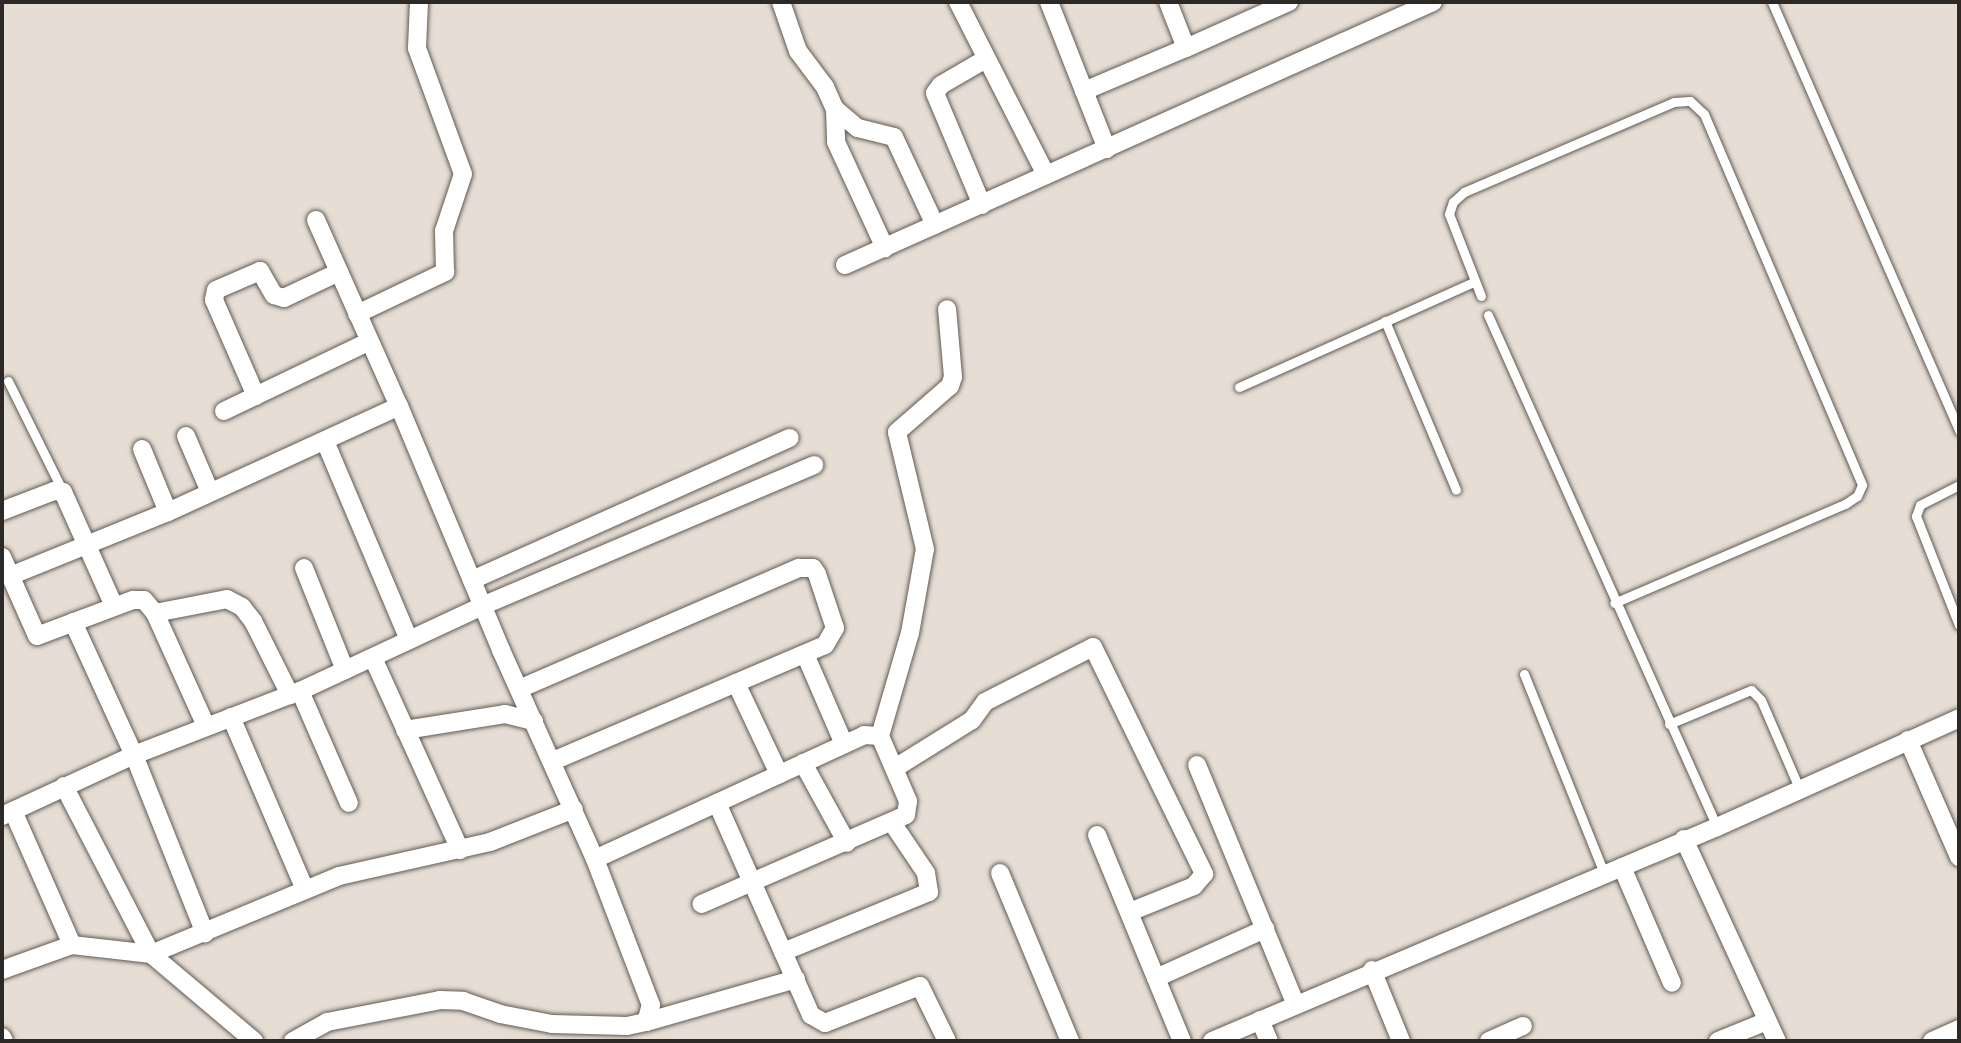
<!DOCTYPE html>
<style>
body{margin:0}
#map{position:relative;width:1961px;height:1043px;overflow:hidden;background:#e6ddd4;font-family:Spectral,serif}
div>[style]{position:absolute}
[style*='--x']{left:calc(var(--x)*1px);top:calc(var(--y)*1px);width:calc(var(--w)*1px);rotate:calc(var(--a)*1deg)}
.roads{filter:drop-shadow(0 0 2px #625a52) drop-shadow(0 0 2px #625a52)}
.lane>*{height:9px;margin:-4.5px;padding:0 4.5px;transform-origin:4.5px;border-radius:4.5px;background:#fff}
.street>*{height:18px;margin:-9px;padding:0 9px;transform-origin:9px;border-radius:9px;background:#fff}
span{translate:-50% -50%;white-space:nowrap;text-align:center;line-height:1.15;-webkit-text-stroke:5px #fff;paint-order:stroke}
.frame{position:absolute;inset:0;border:4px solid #2c2926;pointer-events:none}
</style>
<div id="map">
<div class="roads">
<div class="lane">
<div style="--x:1772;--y:2;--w:468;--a:66.4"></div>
<div style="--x:1481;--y:296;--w:88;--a:-111.3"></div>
<div style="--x:1449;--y:214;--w:13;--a:-72"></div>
<div style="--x:1453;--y:202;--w:15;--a:-42"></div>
<div style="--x:1464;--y:192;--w:228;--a:-23.2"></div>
<div style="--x:1674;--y:102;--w:16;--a:-4"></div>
<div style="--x:1690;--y:101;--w:19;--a:43"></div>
<div style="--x:1704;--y:114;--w:403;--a:66.9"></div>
<div style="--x:1862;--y:485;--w:12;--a:114"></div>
<div style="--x:1857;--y:496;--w:14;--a:146"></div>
<div style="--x:1845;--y:504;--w:251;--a:156.8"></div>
<div style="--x:1488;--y:315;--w:561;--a:65.9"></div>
<div style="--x:1385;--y:321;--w:183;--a:67.2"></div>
<div style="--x:8;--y:381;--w:124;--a:63.6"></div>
<div style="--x:1239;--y:387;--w:257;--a:-24.1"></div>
<div style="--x:1959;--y:485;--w:44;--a:152.9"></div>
<div style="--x:1920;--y:505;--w:12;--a:110"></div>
<div style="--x:1916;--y:516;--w:117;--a:68.5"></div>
<div style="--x:1524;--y:674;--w:214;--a:68.1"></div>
<div style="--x:1669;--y:724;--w:89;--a:-22.5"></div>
<div style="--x:1751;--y:690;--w:14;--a:45"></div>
<div style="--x:1761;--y:700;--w:98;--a:66.6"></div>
</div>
<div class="street">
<div style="--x:781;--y:2;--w:52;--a:70.9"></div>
<div style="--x:798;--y:51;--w:45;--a:53.1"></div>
<div style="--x:825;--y:87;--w:24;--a:66"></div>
<div style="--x:835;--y:109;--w:30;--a:40"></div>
<div style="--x:858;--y:128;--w:37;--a:14"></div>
<div style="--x:894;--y:137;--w:97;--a:65"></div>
<div style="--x:958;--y:2;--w:194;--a:63"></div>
<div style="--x:1049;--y:2;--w:158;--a:68.5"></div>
<div style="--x:1168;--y:2;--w:49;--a:68.6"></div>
<div style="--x:1186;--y:48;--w:113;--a:-24.1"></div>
<div style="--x:1084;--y:91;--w:111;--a:-22.9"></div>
<div style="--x:835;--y:109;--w:33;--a:88"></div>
<div style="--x:836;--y:142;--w:117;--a:65.2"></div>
<div style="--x:982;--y:205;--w:121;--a:-112.8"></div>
<div style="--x:935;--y:93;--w:10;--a:-53"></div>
<div style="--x:941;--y:85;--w:50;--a:-30.2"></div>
<div style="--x:316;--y:220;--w:204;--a:66"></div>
<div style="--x:845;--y:265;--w:644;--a:-24.1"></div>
<div style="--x:357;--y:314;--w:98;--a:-25.5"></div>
<div style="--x:445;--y:272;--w:41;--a:-91.4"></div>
<div style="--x:444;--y:231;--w:60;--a:-71.6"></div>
<div style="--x:463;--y:174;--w:134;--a:-110.1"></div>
<div style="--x:417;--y:48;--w:46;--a:-87.5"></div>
<div style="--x:256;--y:396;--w:105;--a:-113.6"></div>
<div style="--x:214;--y:300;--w:10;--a:-79"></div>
<div style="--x:216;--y:290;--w:48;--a:-23.4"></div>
<div style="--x:260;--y:271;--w:28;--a:60"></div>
<div style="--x:274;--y:295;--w:10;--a:17"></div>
<div style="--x:284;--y:298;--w:61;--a:-25.3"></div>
<div style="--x:224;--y:411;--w:160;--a:-25.6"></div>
<div style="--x:186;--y:436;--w:61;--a:66.8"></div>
<div style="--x:325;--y:441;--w:216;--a:67.1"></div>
<div style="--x:142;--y:449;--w:68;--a:67.6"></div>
<div style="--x:2;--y:511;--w:56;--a:-21"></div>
<div style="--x:54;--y:491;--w:9;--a:6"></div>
<div style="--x:63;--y:492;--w:125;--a:65.9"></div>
<div style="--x:2;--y:557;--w:86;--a:66.1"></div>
<div style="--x:37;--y:636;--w:103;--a:-20.6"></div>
<div style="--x:133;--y:600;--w:11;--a:0"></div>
<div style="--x:144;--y:600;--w:17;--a:50"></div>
<div style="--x:155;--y:613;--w:73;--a:-11"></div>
<div style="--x:227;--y:599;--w:17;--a:28"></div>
<div style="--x:242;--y:607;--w:18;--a:52"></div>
<div style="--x:253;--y:621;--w:83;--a:63.4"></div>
<div style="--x:304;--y:568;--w:110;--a:68.1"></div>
<div style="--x:10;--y:576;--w:170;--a:-22.1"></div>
<div style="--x:168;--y:512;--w:254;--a:-24.6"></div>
<div style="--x:399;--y:406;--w:264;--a:67.3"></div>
<div style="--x:501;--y:650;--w:229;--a:65.8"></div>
<div style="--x:595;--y:859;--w:296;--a:-24.7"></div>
<div style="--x:864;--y:735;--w:16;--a:4"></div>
<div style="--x:880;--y:736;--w:71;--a:66.7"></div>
<div style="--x:908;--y:801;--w:14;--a:98"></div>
<div style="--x:906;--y:815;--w:223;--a:156.5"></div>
<div style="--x:472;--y:580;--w:348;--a:-24.1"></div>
<div style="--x:155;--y:613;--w:124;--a:65.7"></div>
<div style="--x:73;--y:622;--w:146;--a:65.4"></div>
<div style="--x:134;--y:755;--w:192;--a:68.3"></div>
<div style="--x:805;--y:654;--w:98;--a:66.6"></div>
<div style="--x:373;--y:658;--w:211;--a:65.6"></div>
<div style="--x:736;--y:683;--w:101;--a:64.7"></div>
<div style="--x:519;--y:689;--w:305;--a:-23.4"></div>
<div style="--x:799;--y:568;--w:14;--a:0"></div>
<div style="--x:813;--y:568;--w:7;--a:56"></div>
<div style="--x:817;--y:574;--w:57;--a:71.6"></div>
<div style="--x:835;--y:628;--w:20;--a:120"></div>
<div style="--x:825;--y:645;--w:296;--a:156.9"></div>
<div style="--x:300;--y:691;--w:122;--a:66.4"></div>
<div style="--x:231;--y:717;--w:188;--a:66.8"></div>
<div style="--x:405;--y:730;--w:101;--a:-9.1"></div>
<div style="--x:505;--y:714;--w:30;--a:14"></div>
<div style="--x:880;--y:736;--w:107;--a:-73.8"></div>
<div style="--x:910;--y:633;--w:85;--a:-79.9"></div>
<div style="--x:925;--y:549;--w:120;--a:-103.5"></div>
<div style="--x:897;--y:432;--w:70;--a:-41"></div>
<div style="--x:950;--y:386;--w:9;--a:-72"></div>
<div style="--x:953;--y:377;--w:68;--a:-95"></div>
<div style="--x:1908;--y:740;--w:128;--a:66.4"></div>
<div style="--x:803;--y:763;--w:91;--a:61.2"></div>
<div style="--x:1197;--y:765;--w:257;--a:67.6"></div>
<div style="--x:895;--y:768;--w:91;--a:-31.9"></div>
<div style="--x:972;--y:720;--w:22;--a:-54"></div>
<div style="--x:985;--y:702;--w:121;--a:-27"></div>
<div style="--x:1093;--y:647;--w:253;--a:63.9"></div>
<div style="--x:1204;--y:874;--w:16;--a:130"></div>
<div style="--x:1194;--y:886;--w:69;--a:157.9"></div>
<div style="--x:64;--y:786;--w:189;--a:62.6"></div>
<div style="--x:151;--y:954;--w:204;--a:-22.5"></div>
<div style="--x:339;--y:876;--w:155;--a:-12.7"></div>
<div style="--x:490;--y:842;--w:90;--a:-21.4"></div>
<div style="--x:717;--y:803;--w:232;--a:66.1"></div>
<div style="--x:811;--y:1015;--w:16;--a:30"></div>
<div style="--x:825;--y:1023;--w:102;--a:-21.3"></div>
<div style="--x:920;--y:986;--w:61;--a:63.9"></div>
<div style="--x:13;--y:811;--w:146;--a:66.2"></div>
<div style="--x:2;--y:816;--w:145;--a:-24.8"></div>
<div style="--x:134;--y:755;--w:178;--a:-21.1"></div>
<div style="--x:300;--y:691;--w:201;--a:-25"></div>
<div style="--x:482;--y:606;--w:361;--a:-23"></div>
<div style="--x:1097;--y:835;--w:223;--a:67.6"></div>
<div style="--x:1684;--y:839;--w:222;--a:65.3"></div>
<div style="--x:1622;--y:867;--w:126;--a:66.7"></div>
<div style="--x:1000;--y:873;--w:182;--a:67.4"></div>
<div style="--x:783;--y:952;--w:158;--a:-22.3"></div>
<div style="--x:929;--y:892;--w:19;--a:-99"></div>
<div style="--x:926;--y:873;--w:59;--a:-124"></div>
<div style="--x:2;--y:970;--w:74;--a:-19.7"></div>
<div style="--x:72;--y:945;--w:80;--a:6.5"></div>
<div style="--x:151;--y:954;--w:135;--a:40.2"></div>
<div style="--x:1372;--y:970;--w:77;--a:67.8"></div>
<div style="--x:1156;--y:978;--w:120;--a:-24.2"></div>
<div style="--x:1260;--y:1020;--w:23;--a:67"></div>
<div style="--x:646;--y:1022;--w:156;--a:-16"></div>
<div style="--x:2;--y:1037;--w:4;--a:63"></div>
<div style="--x:293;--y:1041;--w:39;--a:-29"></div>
<div style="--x:327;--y:1022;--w:115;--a:-11"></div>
<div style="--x:440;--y:1000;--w:23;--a:2"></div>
<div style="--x:463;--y:1001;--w:39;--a:19"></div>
<div style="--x:500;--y:1014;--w:53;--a:10.9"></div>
<div style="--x:552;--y:1024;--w:75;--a:1.5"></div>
<div style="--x:627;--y:1026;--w:19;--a:-12"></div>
<div style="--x:646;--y:1022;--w:18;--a:-74"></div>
<div style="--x:651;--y:1005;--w:156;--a:-111"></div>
<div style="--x:1212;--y:1041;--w:548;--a:-22.97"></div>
<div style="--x:1717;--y:827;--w:265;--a:-24.2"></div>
<div style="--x:1489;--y:1041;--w:37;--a:-24"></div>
<div style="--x:1718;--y:1041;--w:53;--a:-22.2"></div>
<div style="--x:1932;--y:1041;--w:30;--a:-24"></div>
</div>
</div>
<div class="frame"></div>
</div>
